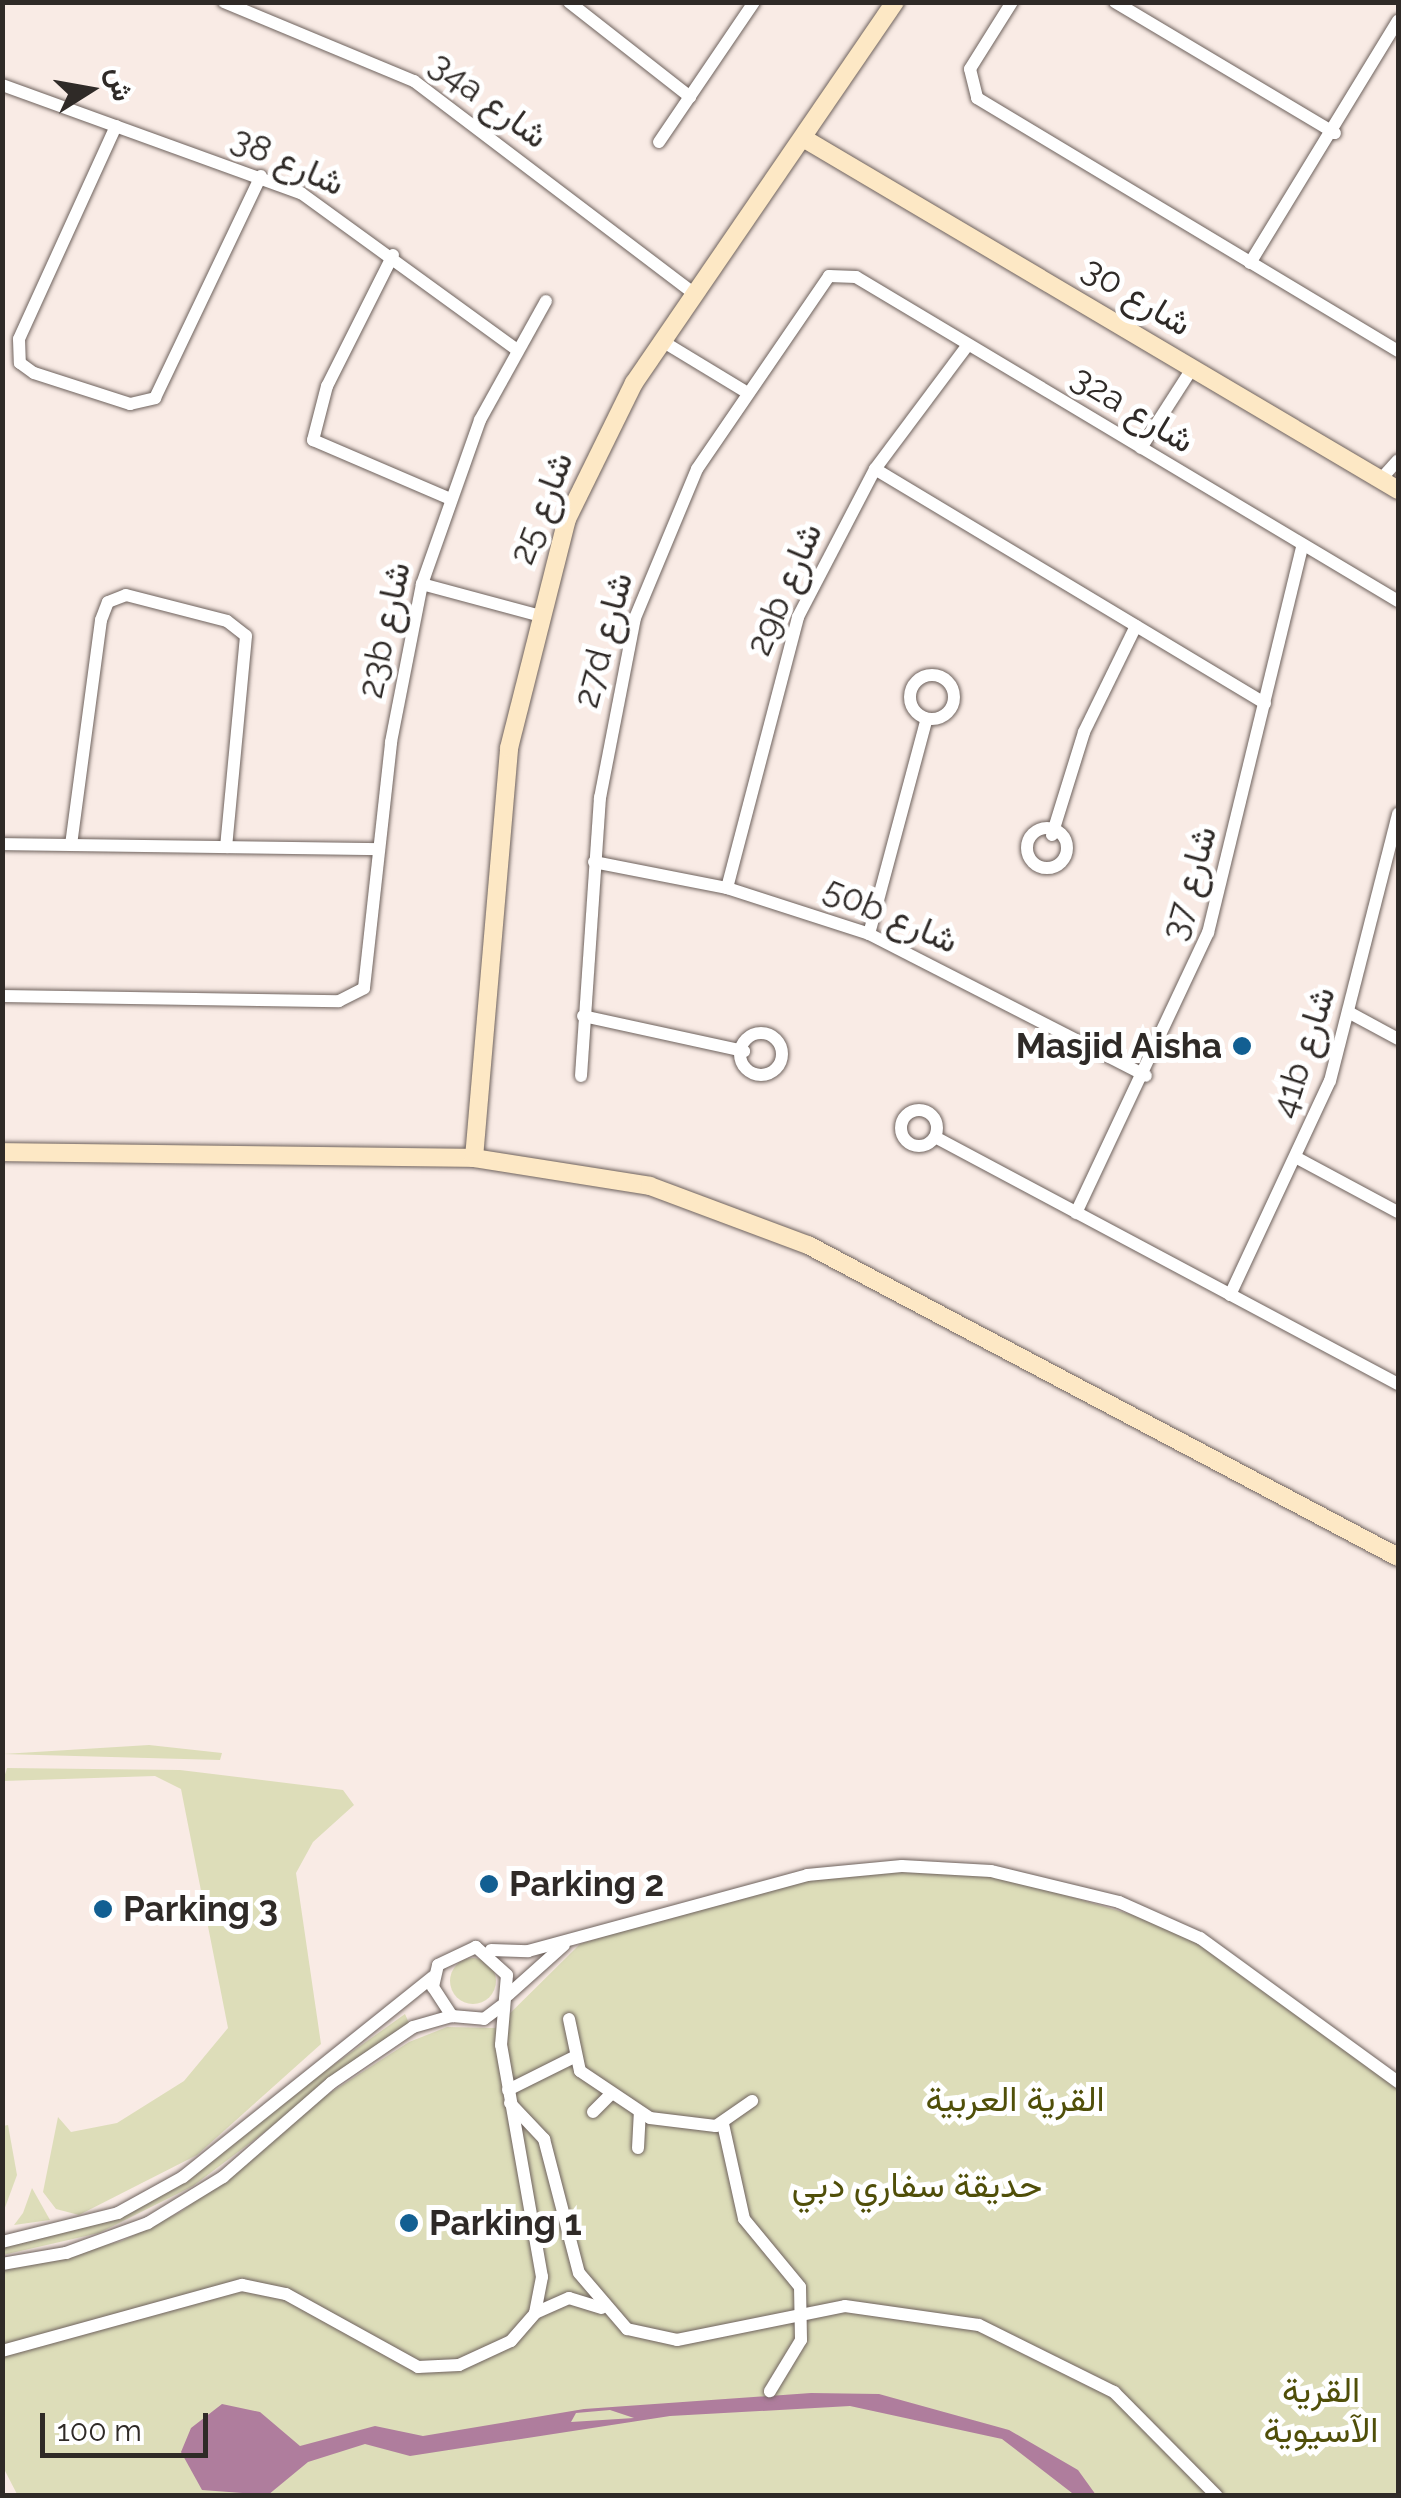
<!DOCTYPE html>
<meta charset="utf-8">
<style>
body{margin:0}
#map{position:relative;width:1401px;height:2498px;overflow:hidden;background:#f9ebe5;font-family:Raleway,Vazirmatn,sans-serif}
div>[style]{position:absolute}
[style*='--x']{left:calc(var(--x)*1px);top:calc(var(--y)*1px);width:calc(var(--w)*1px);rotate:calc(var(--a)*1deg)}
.green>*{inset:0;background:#ddddb9}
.round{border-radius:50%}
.water>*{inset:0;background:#af7d9d}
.roads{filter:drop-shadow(0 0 2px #6e625d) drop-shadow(0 0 2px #6e625d)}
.street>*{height:12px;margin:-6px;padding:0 6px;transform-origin:6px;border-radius:6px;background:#fff}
.street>.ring{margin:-6px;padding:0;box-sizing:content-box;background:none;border:12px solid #fff;border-radius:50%}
.secondary>*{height:18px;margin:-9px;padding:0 9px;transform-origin:9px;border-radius:9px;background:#fde8c5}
.dots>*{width:28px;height:28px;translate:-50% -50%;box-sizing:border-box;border:5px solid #fff;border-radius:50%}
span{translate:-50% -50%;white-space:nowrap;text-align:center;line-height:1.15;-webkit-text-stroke:10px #fff;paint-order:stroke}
.street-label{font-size:35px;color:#2f2a27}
.poi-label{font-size:35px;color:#2f2a27;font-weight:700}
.right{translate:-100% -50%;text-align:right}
.left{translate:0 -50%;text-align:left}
.park-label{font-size:35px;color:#504f09}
.frame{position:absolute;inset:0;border:5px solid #2f2a27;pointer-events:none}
.north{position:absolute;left:40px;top:40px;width:100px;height:100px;-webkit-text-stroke:8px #fff;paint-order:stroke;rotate:79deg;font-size:28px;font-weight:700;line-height:40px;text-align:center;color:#2f2a27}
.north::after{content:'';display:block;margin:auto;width:35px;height:45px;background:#2f2a27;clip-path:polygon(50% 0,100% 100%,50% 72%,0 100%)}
.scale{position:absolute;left:40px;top:2413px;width:168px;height:45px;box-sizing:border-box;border:5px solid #2f2a27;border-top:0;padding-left:12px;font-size:30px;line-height:35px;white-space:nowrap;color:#2f2a27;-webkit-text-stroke:8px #fff;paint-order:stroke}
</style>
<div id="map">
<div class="green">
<div style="clip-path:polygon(149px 1745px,222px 1753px,220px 1760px,3px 1754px)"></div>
<div style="clip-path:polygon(7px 1768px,180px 1770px,343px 1790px,354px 1805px,313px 1842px,296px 1873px,321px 2044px,197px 2155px,79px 2215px,56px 2209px,43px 2192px,58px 2117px,71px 2132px,117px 2123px,184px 2081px,228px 2028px,181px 1789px,155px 1776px,3px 1781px)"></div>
<div style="clip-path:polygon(894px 1872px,993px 1874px,1174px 1927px,1398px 2085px,1398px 2495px,18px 2496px,3px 2467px,3px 2269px,122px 2241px,182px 2211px,319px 2100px,409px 2042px,447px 2027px,495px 2028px,580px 1944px,778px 1882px)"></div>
<div class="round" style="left:450px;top:1958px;width:46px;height:46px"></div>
<div style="clip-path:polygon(405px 2014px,409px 2023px,193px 2186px,99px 2233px,3px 2255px,2px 2244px,126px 2213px)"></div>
<div style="clip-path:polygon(8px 2125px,17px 2175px,3px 2213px,3px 2126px)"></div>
<div style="clip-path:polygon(32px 2188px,50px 2220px,14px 2225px,23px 2213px)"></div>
</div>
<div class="water">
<div style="clip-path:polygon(evenodd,811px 2393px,879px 2394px,1009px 2430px,1078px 2470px,1096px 2495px,1072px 2493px,1002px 2439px,850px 2406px,670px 2416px,410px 2456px,365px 2444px,308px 2462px,268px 2495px,202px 2490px,181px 2452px,191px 2428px,222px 2404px,260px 2412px,300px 2446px,375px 2426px,423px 2436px,584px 2409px,811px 2393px,610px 2410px,634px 2418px,571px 2422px,576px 2413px,610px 2410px)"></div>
</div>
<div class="roads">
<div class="street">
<div style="--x:224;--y:2;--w:206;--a:22.6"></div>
<div style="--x:414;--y:81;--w:350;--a:37.2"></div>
<div style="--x:569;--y:2;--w:154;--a:38.1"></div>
<div style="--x:1012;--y:2;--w:79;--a:122.1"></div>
<div style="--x:970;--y:69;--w:30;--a:76"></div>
<div style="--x:977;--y:98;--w:491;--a:31"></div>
<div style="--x:1115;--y:2;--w:256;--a:30.8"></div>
<div style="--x:2;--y:85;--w:318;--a:19.9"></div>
<div style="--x:301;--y:193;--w:267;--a:36"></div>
<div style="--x:116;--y:126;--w:234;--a:114.5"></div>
<div style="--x:19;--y:339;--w:24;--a:88"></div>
<div style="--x:20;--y:363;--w:17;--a:36"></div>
<div style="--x:34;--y:373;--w:101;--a:17.9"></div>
<div style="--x:130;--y:404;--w:26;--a:-13"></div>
<div style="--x:155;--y:398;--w:246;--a:-64.5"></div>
<div style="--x:659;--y:142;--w:169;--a:-55.8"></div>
<div style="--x:393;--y:255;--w:147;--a:116.7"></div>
<div style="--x:327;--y:386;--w:56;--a:104.5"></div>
<div style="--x:313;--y:440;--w:147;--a:23.2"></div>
<div style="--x:1250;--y:263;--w:284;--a:-58.6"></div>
<div style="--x:662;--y:341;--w:95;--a:31.2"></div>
<div style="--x:1141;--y:448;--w:96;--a:-57.3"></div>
<div style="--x:875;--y:469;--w:455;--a:31"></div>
<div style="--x:1381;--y:479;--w:25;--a:-48"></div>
<div style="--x:422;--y:584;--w:119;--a:15.1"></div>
<div class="ring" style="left:910px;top:675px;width:32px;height:32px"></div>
<div class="ring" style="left:1027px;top:828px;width:28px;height:28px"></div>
<div style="--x:1052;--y:835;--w:108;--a:-72.7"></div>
<div style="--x:1084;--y:732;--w:118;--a:-63.9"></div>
<div style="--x:2;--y:844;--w:377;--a:0.8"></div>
<div style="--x:71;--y:845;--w:227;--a:-82.4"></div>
<div style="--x:101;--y:620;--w:19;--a:-69"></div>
<div style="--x:108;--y:602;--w:19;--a:-21"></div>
<div style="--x:126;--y:595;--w:104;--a:14.4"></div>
<div style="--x:227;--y:621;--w:24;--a:38"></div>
<div style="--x:246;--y:636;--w:212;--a:95.4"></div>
<div style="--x:594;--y:862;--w:136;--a:11.1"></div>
<div style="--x:727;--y:888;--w:149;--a:17.9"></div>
<div style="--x:869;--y:934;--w:311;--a:27.1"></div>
<div style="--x:727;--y:888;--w:280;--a:-75.3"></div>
<div style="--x:798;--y:617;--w:167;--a:-62.5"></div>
<div style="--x:875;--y:469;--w:154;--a:-53.2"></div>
<div style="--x:869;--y:934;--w:220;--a:-75"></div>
<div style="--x:2;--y:996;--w:337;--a:0.9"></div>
<div style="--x:339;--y:1001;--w:28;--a:-27"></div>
<div style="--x:364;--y:988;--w:247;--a:-83.7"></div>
<div style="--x:391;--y:742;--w:161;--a:-78.9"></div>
<div style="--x:422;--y:584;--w:174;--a:-70.5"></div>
<div style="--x:480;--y:420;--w:136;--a:-61"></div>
<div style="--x:1350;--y:1013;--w:55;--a:28.4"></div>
<div style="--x:583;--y:1016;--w:165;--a:12.3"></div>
<div class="ring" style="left:740px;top:1033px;width:30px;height:30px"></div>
<div style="--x:581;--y:1076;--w:279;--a:-86.1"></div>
<div style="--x:600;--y:798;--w:183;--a:-79"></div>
<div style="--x:635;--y:618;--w:161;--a:-67.4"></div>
<div style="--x:697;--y:469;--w:234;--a:-55.6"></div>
<div style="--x:829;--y:276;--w:27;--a:2"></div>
<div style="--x:856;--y:277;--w:631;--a:30.87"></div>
<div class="ring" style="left:901px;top:1110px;width:24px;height:24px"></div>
<div style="--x:935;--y:1137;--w:525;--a:28.08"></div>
<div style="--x:1299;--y:1159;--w:112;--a:28.2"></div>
<div style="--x:1076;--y:1213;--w:310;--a:-64.8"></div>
<div style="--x:1208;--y:933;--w:396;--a:-76.3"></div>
<div style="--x:1230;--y:1295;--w:236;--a:-65"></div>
<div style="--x:1330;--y:1081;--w:276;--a:-75.7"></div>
<div style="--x:491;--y:1950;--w:37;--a:2"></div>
<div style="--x:528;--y:1951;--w:289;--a:-15.2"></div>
<div style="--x:807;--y:1875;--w:95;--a:-5.4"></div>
<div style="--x:902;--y:1866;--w:89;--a:3.2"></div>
<div style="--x:991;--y:1871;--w:132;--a:13.6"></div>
<div style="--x:1119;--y:1902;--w:89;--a:24"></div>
<div style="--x:1200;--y:1938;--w:245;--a:36"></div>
<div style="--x:508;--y:1995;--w:75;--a:-41.8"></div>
<div style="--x:569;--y:2019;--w:53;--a:78.1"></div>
<div style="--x:580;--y:2071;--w:84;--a:33.9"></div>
<div style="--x:650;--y:2118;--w:66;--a:6.9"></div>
<div style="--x:716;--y:2126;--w:44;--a:-34.8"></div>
<div style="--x:508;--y:2090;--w:72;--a:-26.6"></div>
<div style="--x:510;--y:2103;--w:50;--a:46.6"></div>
<div style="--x:544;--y:2139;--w:138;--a:75.4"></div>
<div style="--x:579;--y:2273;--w:74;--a:49.4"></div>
<div style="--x:627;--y:2329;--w:51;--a:12.4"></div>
<div style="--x:677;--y:2340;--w:171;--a:-11.4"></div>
<div style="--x:845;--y:2306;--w:135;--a:8.1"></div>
<div style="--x:979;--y:2325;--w:151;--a:26.4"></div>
<div style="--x:1114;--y:2392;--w:146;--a:45.3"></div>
<div style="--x:593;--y:2112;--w:24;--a:-45"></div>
<div style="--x:723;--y:2124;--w:97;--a:77.5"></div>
<div style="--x:744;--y:2219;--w:88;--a:50.5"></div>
<div style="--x:800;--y:2287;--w:53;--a:88.9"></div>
<div style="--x:801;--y:2340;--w:60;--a:121.3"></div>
<div style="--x:638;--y:2148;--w:34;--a:-87"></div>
<div style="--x:2;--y:2242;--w:120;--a:-14"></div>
<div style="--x:118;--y:2213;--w:74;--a:-29"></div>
<div style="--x:183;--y:2177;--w:320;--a:-38.7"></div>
<div style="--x:2;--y:2264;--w:65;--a:-9.8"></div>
<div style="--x:66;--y:2253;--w:87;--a:-20.1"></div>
<div style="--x:148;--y:2223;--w:88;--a:-31.5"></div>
<div style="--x:223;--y:2177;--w:143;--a:-41"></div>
<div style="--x:331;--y:2083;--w:99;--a:-34.3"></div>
<div style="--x:413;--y:2027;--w:41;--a:-15.8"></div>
<div style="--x:535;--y:2313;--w:37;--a:-24"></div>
<div style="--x:569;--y:2298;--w:34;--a:17"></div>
<div style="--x:2;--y:2351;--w:249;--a:-15.4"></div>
<div style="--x:242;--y:2285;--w:45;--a:11.6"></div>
<div style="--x:286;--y:2294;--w:151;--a:28.9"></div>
<div style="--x:418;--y:2367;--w:41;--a:-2.8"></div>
<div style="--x:459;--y:2365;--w:57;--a:-24.8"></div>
<div style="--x:511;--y:2341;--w:37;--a:-49"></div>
<div style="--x:535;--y:2313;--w:37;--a:-79"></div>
<div style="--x:542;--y:2277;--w:236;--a:-100"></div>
<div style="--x:501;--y:2045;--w:70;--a:-85.1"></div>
<div style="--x:507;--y:1975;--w:42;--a:-137.9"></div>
<div style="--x:476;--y:1947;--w:42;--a:154.7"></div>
<div style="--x:438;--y:1965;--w:23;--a:103"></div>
<div style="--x:433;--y:1987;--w:35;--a:57"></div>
<div style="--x:452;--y:2016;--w:32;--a:5"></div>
<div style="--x:484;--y:2019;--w:21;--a:-37"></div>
</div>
<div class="secondary">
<div style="--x:803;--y:138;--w:691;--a:30.61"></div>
<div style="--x:2;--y:1152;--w:472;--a:0.7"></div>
<div style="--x:474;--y:1158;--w:178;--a:9"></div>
<div style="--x:650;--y:1186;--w:169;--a:20.5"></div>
<div style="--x:808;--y:1245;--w:667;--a:27.87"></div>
<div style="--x:474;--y:1158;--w:411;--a:-85.1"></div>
<div style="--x:509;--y:748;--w:236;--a:-75.8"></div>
<div style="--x:567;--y:519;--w:152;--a:-63.8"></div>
<div style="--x:634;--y:383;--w:462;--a:-55.6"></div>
</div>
</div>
<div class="dots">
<div style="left:1242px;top:1046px;background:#125f92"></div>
<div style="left:489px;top:1884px;background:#125f92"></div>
<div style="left:103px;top:1909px;background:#125f92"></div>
<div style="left:409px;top:2223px;background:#125f92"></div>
</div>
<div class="street-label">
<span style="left:489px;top:100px;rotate:36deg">34a شارع</span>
<span style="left:288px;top:161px;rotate:24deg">شارع 38</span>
<span style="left:1137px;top:296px;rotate:31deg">شارع 30</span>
<span style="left:1133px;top:409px;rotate:31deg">32a شارع</span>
<span style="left:541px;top:508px;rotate:-69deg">شارع 25</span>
<span style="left:784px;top:589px;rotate:-67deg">29b شارع</span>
<span style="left:384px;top:630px;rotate:-78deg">23b شارع</span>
<span style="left:603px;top:640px;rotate:-75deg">27d شارع</span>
<span style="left:1189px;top:883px;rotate:-74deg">شارع 37</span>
<span style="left:891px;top:915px;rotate:23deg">50b شارع</span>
<span style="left:1303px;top:1052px;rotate:-72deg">41b شارع</span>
</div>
<div class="poi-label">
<span class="right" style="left:1222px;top:1046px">Masjid Aisha</span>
<span class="left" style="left:509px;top:1884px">Parking 2</span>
<span class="left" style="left:123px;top:1909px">Parking 3</span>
<span class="left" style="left:429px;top:2223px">Parking 1</span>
</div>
<div class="park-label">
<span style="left:1015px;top:2099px">القرية العربية</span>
<span style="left:917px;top:2185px">حديقة سفاري دبي</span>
<span style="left:1321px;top:2410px">القرية<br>الآسيوية</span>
</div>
<div class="frame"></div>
<div class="north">ش</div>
<div class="scale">100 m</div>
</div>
